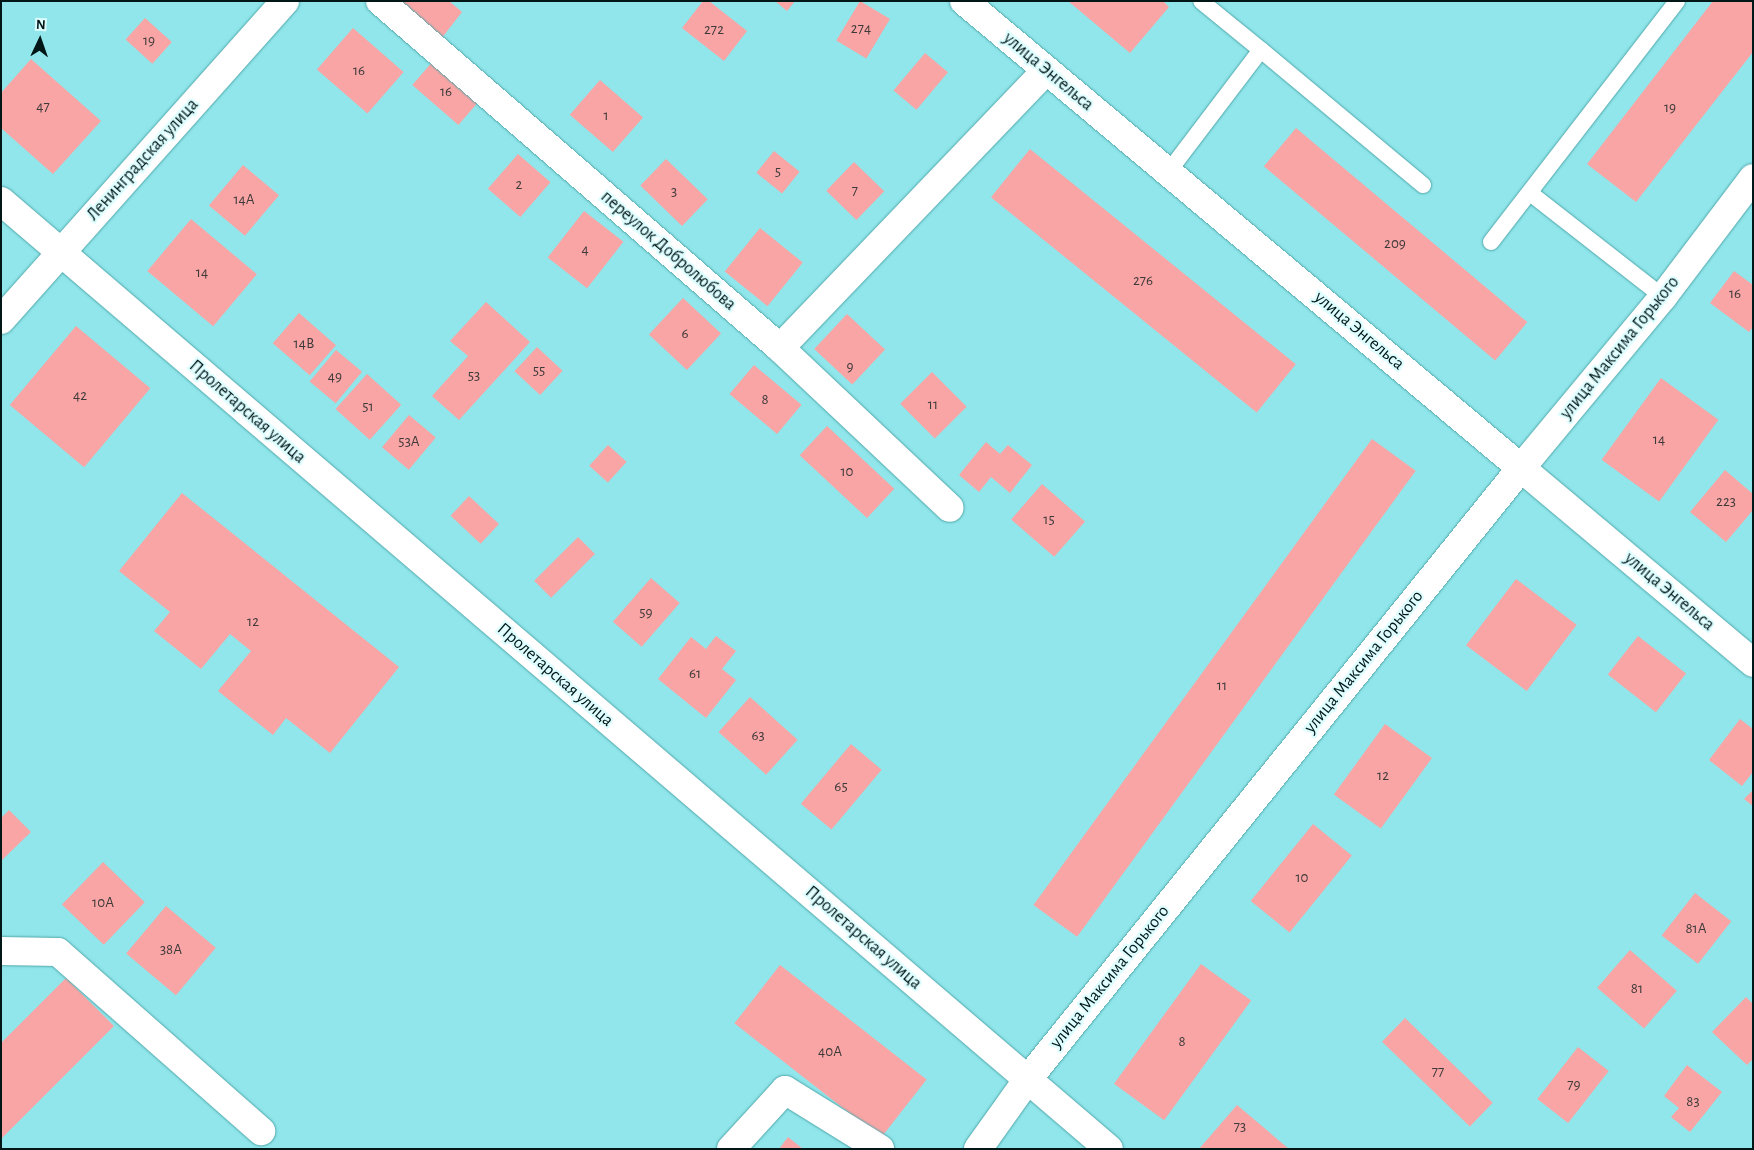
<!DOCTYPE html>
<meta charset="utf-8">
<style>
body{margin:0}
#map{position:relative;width:1754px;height:1150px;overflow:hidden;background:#90e6ea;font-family:"Alegreya Sans",sans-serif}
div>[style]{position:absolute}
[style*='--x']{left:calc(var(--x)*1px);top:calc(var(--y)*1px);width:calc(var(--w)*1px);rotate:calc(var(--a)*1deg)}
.building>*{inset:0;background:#faa5a5;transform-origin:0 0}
.roads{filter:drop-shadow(0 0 1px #51a7ab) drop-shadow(0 0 1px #51a7ab)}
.service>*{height:16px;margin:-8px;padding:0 8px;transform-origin:8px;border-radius:8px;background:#fff}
.minor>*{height:28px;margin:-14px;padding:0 14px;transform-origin:14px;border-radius:14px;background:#fff}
.primary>*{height:28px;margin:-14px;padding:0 14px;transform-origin:14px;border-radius:14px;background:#fff}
span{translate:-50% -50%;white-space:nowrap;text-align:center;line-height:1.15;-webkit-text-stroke:4.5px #ddfdfe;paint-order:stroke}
.number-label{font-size:15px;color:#3e3a3a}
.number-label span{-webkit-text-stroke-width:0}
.street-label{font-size:18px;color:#001617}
.frame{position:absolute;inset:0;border:2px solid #001617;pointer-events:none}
.north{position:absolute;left:15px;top:15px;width:50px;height:50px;-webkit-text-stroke:4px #ddfdfe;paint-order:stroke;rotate:3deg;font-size:14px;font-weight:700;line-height:20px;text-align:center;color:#001617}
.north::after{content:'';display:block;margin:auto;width:18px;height:22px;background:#001617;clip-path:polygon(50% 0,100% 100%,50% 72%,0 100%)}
</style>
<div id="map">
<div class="building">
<div style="clip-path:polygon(391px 1px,449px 1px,462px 12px,441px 39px)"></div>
<div style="clip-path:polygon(703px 1px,709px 1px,747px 31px,724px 61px,682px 28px)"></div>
<div style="clip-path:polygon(775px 1px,795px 1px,787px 11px)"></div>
<div style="left:860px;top:1px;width:35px;height:46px;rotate:31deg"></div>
<div style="clip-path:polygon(1068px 1px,1163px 1px,1169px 7px,1130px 53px)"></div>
<div style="clip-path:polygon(1713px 1px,1753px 1px,1753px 52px,1636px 202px,1587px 164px)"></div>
<div style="left:145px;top:18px;width:36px;height:29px;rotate:42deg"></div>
<div style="left:353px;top:28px;width:67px;height:55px;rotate:41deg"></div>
<div style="left:925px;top:53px;width:30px;height:49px;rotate:40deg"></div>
<div style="clip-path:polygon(31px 59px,101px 121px,53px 174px,1px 128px,1px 93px)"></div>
<div style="left:434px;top:60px;width:61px;height:33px;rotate:41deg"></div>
<div style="left:600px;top:80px;width:57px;height:46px;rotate:41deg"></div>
<div style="left:1296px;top:128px;width:302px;height:50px;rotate:40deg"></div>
<div style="left:1030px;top:149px;width:342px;height:62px;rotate:39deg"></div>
<div style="left:774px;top:151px;width:33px;height:28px;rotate:39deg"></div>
<div style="left:518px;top:154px;width:43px;height:46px;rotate:41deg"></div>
<div style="left:666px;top:159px;width:58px;height:37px;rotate:44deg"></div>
<div style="left:854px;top:162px;width:42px;height:40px;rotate:44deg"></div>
<div style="left:243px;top:165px;width:47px;height:53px;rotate:40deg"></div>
<div style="left:584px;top:211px;width:50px;height:59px;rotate:38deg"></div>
<div style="left:191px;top:219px;width:86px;height:68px;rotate:40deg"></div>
<div style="left:760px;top:228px;width:55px;height:56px;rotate:39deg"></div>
<div style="clip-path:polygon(1734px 271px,1753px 285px,1753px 327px,1749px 332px,1710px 303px)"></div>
<div style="left:683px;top:298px;width:52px;height:50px;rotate:43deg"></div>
<div style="clip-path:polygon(486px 302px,530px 342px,459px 420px,432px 396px,468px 356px,450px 341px)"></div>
<div style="left:299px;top:313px;width:49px;height:40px;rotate:41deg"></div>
<div style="left:847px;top:314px;width:52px;height:48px;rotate:43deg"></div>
<div style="left:76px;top:326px;width:97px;height:103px;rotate:40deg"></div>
<div style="left:537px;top:347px;width:35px;height:33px;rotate:43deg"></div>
<div style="left:336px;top:350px;width:34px;height:41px;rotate:40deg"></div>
<div style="left:754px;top:365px;width:62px;height:38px;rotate:40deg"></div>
<div style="left:932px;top:372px;width:49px;height:45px;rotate:45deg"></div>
<div style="left:367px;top:374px;width:46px;height:47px;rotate:42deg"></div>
<div style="left:1661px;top:378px;width:71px;height:101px;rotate:36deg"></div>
<div style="left:409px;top:415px;width:35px;height:42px;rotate:40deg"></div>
<div style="left:827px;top:426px;width:92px;height:40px;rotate:43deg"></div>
<div style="left:1372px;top:439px;width:54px;height:576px;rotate:36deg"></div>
<div style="clip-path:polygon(986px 442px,1000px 454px,1008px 445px,1032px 465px,1010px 493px,991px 477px,979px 492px,959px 475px)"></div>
<div style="left:608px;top:445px;width:25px;height:28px;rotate:42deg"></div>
<div style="clip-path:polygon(1725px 470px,1753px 494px,1753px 510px,1726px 542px,1690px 512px)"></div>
<div style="left:1042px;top:484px;width:57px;height:47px;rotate:41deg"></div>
<div style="clip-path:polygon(182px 493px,399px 667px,330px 753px,286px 718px,273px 735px,218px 691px,251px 651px,230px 634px,201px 669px,154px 631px,170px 612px,119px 571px)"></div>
<div style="left:469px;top:496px;width:41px;height:27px;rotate:43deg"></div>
<div style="left:578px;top:537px;width:24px;height:62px;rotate:45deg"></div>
<div style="left:651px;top:578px;width:38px;height:58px;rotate:41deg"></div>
<div style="left:1516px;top:579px;width:76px;height:83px;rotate:37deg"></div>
<div style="clip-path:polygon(716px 636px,736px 651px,722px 669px,736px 680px,706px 718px,658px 679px,691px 637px,706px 649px)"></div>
<div style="left:1638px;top:636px;width:61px;height:49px;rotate:38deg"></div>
<div style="left:750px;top:697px;width:64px;height:47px;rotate:42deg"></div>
<div style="clip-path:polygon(1740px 719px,1753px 729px,1753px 772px,1742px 786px,1709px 760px)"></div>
<div style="left:1385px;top:724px;width:58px;height:87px;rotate:36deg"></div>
<div style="left:851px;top:744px;width:40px;height:78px;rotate:40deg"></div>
<div style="clip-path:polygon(1753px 790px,1753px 806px,1744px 799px)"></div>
<div style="clip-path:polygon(9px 810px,31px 832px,1px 861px,1px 818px)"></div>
<div style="left:1313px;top:824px;width:50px;height:99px;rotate:39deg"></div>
<div style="left:103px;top:862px;width:58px;height:59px;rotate:44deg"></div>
<div style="left:1695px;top:893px;width:46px;height:54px;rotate:38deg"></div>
<div style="left:166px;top:906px;width:65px;height:62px;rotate:40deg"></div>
<div style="left:1630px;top:950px;width:62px;height:50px;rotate:41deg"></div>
<div style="left:1201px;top:964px;width:62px;height:148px;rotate:36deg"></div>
<div style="left:780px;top:965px;width:186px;height:74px;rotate:38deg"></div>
<div style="clip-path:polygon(66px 978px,114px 1026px,1px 1139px,1px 1043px)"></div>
<div style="clip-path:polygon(1746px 997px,1753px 1004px,1753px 1059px,1747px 1065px,1712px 1032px)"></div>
<div style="left:1405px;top:1018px;width:122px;height:33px;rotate:44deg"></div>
<div style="left:1578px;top:1047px;width:39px;height:66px;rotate:38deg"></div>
<div style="clip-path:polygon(1687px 1065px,1722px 1092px,1690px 1132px,1671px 1117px,1679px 1108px,1664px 1096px)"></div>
<div style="clip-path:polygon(1237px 1105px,1289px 1149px,1199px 1149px)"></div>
<div style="clip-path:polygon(788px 1137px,803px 1149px,779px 1149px)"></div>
</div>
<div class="roads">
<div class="service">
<div style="--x:1261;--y:50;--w:211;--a:39.8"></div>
<div style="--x:1169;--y:171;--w:152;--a:-52.8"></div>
<div style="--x:1261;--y:50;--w:77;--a:-140.8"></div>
<div style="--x:1530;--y:193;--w:169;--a:38"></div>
<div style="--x:1491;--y:242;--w:304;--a:-52.3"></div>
</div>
<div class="minor">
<div style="--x:380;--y:1;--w:530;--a:40.94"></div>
<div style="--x:780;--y:348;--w:233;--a:43.3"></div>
<div style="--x:1;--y:201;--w:1458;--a:40.55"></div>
<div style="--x:1;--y:320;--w:427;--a:-48.3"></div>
<div style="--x:780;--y:348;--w:384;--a:-46.2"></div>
<div style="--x:1;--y:951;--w:57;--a:1"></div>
<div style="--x:58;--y:952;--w:271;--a:41.4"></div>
<div style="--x:731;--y:1149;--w:80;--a:-47.5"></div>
<div style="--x:785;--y:1090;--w:112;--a:31.8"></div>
<div style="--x:978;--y:1149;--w:86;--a:-54.5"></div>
<div style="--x:1028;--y:1079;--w:785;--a:-51.1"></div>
<div style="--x:1521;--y:468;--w:303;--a:40"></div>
</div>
<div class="primary">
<div style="--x:964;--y:1;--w:727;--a:39.98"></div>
<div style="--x:1521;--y:468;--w:222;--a:-50.3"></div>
<div style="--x:1663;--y:297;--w:149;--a:-52.9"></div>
</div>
</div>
<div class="number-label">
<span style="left:861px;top:29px">274</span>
<span style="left:714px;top:30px">272</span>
<span style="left:149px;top:41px">19</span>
<span style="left:359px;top:71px">16</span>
<span style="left:446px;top:92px">16</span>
<span style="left:43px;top:107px">47</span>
<span style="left:1670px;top:108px">19</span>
<span style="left:606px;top:116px">1</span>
<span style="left:778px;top:172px">5</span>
<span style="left:519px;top:185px">2</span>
<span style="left:855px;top:191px">7</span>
<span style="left:674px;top:192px">3</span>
<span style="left:244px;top:200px">14А</span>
<span style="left:1395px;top:244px">209</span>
<span style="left:585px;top:250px">4</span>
<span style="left:202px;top:273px">14</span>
<span style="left:1143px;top:281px">276</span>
<span style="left:1735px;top:294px">16</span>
<span style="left:685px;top:334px">6</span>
<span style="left:304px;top:344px">14В</span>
<span style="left:850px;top:367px">9</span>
<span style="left:539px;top:371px">55</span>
<span style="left:474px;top:376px">53</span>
<span style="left:335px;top:377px">49</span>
<span style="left:80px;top:396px">42</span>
<span style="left:765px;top:400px">8</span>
<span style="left:933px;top:405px">11</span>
<span style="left:368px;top:407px">51</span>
<span style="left:1659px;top:440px">14</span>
<span style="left:409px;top:442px">53А</span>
<span style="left:847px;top:472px">10</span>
<span style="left:1726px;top:502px">223</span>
<span style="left:1049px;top:520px">15</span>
<span style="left:646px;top:613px">59</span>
<span style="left:253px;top:622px">12</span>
<span style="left:695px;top:674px">61</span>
<span style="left:1222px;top:686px">11</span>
<span style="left:758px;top:736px">63</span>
<span style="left:1383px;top:776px">12</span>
<span style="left:841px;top:787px">65</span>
<span style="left:1302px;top:878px">10</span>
<span style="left:103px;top:903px">10А</span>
<span style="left:1696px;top:929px">81А</span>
<span style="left:171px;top:950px">38А</span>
<span style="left:1637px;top:989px">81</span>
<span style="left:1182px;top:1042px">8</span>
<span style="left:830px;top:1052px">40А</span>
<span style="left:1438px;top:1072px">77</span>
<span style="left:1574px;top:1085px">79</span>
<span style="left:1693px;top:1102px">83</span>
<span style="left:1240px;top:1127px">73</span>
</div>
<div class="street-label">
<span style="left:1048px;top:72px;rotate:40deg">улица Энгельса</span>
<span style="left:143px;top:160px;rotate:-48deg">Ленинградская улица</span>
<span style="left:668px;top:251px;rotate:41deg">переулок Добролюбова</span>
<span style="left:1359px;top:331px;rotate:40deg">улица Энгельса</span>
<span style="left:1620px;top:348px;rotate:-51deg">улица Максима Горького</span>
<span style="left:247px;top:412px;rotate:41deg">Пролетарская улица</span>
<span style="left:1669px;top:592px;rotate:40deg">улица Энгельса</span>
<span style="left:1364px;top:662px;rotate:-51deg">улица Максима Горького</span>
<span style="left:555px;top:675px;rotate:41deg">Пролетарская улица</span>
<span style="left:863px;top:938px;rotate:41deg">Пролетарская улица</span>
<span style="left:1110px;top:977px;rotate:-51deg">улица Максима Горького</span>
</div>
<div class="frame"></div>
<div class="north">N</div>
</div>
